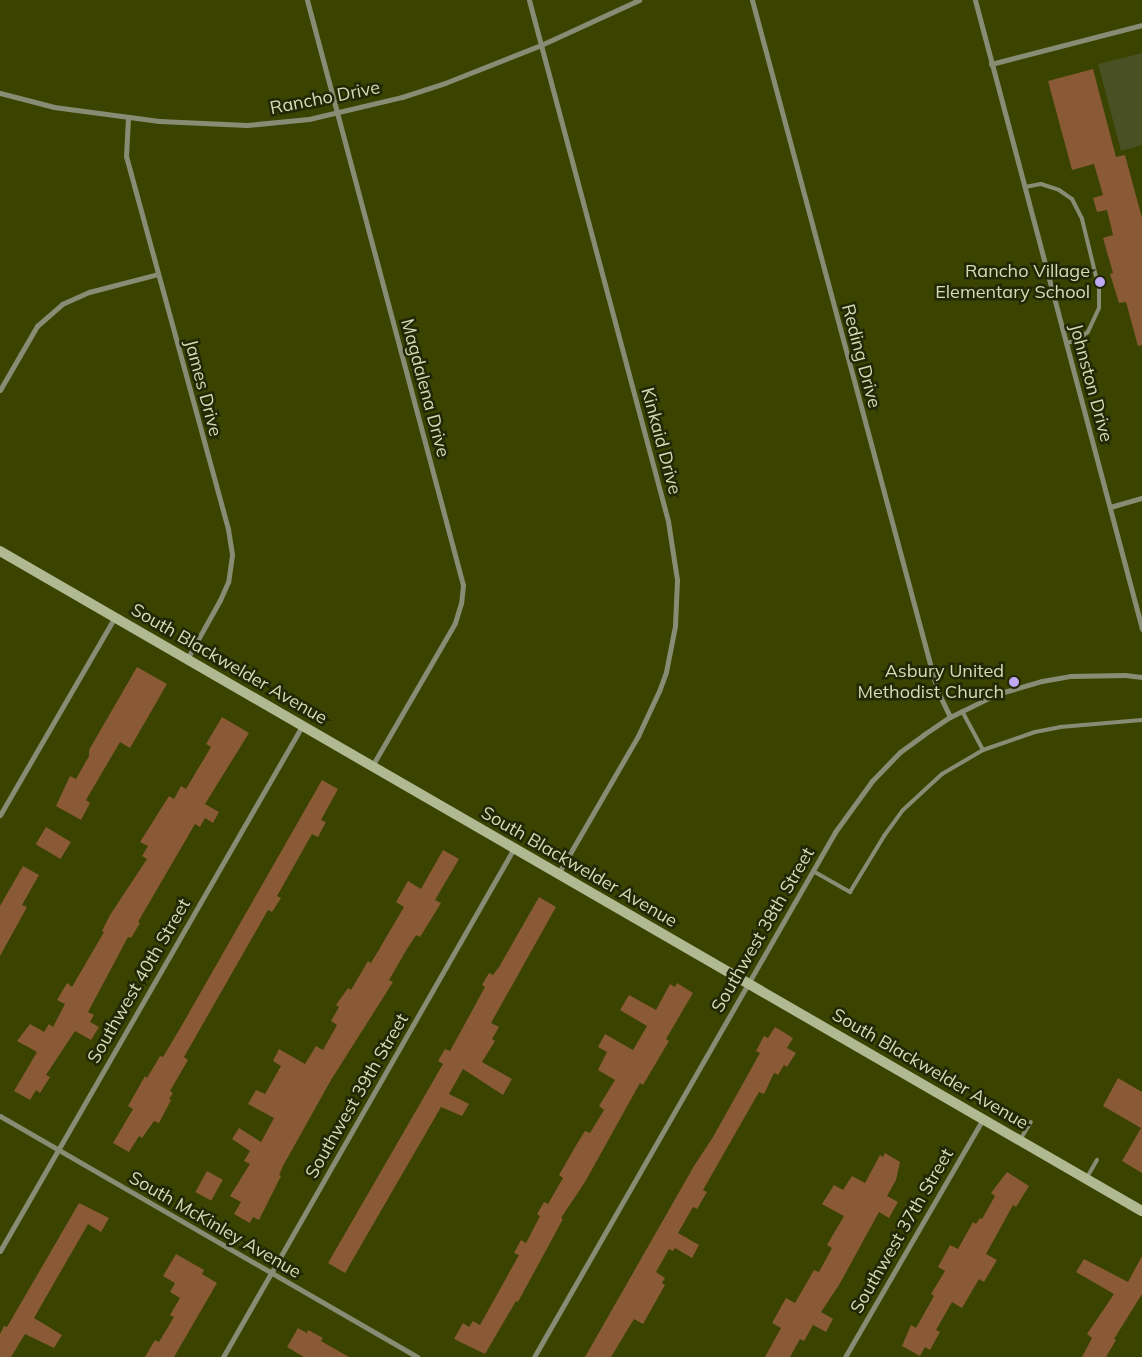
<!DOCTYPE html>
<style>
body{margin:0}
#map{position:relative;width:1142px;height:1357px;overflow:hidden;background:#3a4300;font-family:Mulish,sans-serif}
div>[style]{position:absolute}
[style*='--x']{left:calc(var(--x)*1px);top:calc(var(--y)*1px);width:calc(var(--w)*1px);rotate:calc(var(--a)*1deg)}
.green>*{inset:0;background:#495023}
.building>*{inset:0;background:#895a35;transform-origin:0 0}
.lane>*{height:4px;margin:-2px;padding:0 2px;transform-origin:2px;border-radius:2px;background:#878d74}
.street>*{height:5px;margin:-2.5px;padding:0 2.5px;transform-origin:2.5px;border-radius:2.5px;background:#878d74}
.secondary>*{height:10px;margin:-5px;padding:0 5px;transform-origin:5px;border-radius:5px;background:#b0b992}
.dots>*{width:14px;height:14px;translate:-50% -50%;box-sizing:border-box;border:2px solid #222806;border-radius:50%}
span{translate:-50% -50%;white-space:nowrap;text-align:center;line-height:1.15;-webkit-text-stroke:5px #222806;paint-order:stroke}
.street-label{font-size:18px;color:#d3dcb5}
.poi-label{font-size:18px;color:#d3dcb5}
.right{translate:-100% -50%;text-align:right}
</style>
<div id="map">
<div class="green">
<div style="clip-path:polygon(1142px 53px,1142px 145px,1121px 151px,1098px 64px)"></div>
</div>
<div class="building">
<div style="clip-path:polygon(1093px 69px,1116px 157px,1125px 155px,1142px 218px,1142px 345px,1138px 346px,1126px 302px,1119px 303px,1110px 274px,1113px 273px,1103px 238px,1113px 235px,1107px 210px,1097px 212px,1093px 198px,1103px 195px,1094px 164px,1072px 170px,1048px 81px)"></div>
<div style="clip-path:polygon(137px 667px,167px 684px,130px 748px,120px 742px,86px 800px,90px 803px,81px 820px,56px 806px,70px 776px,76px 779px,89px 756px,89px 750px)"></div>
<div style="clip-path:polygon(222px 717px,249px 733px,205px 804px,219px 812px,213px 823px,205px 818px,200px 827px,195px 824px,138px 922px,140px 923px,131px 938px,128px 937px,88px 1012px,94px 1015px,90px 1022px,99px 1027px,91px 1040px,75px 1031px,46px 1075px,50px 1077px,40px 1093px,36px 1090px,30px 1100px,14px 1091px,37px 1052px,17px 1041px,30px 1024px,44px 1032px,49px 1024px,53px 1027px,65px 1004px,57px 1000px,67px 983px,72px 987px,104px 932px,102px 931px,110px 915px,147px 859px,142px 856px,148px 846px,140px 842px,169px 796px,174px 799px,181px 786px,186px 789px,211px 747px,206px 744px)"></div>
<div style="clip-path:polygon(322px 780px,338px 789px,321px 820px,326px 822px,318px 837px,312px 834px,277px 896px,281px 898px,272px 912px,268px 910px,184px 1057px,188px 1060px,170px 1091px,173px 1093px,169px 1099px,171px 1100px,159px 1123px,154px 1121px,142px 1138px,139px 1136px,129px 1152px,113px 1143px,133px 1109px,128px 1106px,145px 1076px,147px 1078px,160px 1056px,163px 1057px,182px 1025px)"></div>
<div style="left:46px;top:827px;width:29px;height:20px;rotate:31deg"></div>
<div style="clip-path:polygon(443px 850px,459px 859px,435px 900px,441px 903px,420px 937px,416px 935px,407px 949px,389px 980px,393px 982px,331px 1080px,283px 1166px,279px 1175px,281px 1176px,259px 1220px,253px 1217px,250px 1223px,234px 1214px,241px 1202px,230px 1196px,250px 1164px,244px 1161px,250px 1151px,232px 1139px,239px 1128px,261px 1142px,274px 1118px,248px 1104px,256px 1090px,265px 1094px,281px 1066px,273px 1061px,279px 1049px,305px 1064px,316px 1046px,323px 1050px,337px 1025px,331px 1021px,339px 1007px,336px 1005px,348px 988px,351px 990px,368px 961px,371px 963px,404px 907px,396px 902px,408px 881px,421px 889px)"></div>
<div style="clip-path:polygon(23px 866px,39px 875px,22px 905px,27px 907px,0 956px,0 906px)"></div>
<div style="clip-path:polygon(539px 897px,556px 907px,491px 1023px,499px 1027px,492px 1039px,495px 1041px,482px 1062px,512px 1079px,503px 1095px,463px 1069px,449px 1094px,469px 1104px,462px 1116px,441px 1107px,345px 1273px,328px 1263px,443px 1064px,438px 1061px,445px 1049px,450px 1051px,485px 987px,482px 985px,489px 973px,493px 975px,499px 967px)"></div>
<div style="clip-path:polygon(677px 983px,693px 993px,666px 1039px,669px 1041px,643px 1085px,640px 1083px,585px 1182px,561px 1218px,563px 1219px,518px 1302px,516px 1301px,485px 1354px,454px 1339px,463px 1323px,469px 1327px,473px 1321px,480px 1325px,519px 1255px,514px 1253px,521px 1240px,526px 1243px,540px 1216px,537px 1214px,544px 1202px,548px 1204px,563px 1178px,559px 1175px,578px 1142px,585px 1131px,590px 1133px,604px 1110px,599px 1106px,615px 1080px,598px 1070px,607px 1052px,598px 1047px,605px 1034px,633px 1050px,647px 1026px,620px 1010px,629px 995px,656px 1010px,670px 984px,675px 987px)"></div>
<div style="clip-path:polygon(775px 1027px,793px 1038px,787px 1048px,796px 1053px,787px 1067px,784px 1065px,778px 1075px,774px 1073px,764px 1094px,759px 1092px,703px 1190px,707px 1192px,697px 1209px,693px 1207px,678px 1233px,699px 1245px,692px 1258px,675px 1248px,673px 1251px,669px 1249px,656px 1272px,665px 1278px,662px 1283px,665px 1285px,643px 1324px,634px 1319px,611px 1357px,585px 1357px,694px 1166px,713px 1137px,760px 1053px,756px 1051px,764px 1036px,768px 1038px)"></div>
<div style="clip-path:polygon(1118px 1078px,1142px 1092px,1142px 1173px,1122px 1161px,1141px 1128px,1103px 1106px)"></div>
<div style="clip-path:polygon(885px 1153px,900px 1162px,896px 1180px,887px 1196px,898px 1202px,889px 1218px,879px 1212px,839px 1285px,821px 1312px,833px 1319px,826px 1332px,813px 1325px,804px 1341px,800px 1339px,790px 1357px,765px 1357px,781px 1328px,772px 1323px,786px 1298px,795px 1303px,814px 1270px,819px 1272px,832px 1248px,827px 1245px,844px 1216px,822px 1204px,834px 1185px,843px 1190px,852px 1176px,865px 1183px,880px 1155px,883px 1157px)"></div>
<div style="left:207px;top:1171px;width:18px;height:24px;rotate:29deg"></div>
<div style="clip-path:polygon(1007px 1172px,1029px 1186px,1016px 1207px,1013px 1205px,986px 1254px,997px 1260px,984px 1282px,979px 1279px,962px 1308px,952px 1302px,936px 1330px,940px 1332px,930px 1350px,925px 1347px,920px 1356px,902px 1346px,911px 1325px,916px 1328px,934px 1296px,931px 1294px,945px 1271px,938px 1267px,950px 1245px,958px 1249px,973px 1222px,976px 1224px,980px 1218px,982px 1219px,995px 1196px,991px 1193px)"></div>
<div style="clip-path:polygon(79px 1203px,109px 1218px,101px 1232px,88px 1224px,34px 1318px,62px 1335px,54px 1348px,25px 1334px,11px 1357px,0 1357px,0 1334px,4px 1326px,7px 1327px)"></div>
<div style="clip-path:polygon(176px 1254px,204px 1270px,202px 1274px,217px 1283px,174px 1357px,145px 1357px,155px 1340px,159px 1342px,174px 1317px,170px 1315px,180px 1298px,170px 1292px,175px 1283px,163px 1276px)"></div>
<div style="clip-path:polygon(1142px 1256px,1142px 1294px,1114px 1339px,1116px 1340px,1106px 1357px,1082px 1357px,1092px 1338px,1087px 1334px,1114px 1294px,1076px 1272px,1084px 1259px,1128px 1282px)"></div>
<div style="clip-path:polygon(298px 1328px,307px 1333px,308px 1330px,323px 1338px,321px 1341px,349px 1357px,304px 1357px,287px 1347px)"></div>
</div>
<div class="lane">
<div style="--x:1025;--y:187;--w:16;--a:-11"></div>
<div style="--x:1041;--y:184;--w:19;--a:18"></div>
<div style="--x:1059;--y:190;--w:16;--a:35"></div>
<div style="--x:1072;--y:199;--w:22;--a:63"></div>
<div style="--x:1082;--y:219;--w:72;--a:76.3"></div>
<div style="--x:1099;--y:289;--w:19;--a:90"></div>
<div style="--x:1099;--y:308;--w:26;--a:115"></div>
<div style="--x:1088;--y:332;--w:16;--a:145"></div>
<div style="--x:1075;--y:341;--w:9;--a:167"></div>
<div style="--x:962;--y:711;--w:44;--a:61.7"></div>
<div style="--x:813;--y:871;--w:43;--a:29.6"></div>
<div style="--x:850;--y:892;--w:66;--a:-58.7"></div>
<div style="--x:884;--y:836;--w:32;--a:-54"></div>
<div style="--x:903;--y:810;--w:53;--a:-42.7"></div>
<div style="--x:942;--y:774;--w:48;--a:-30.3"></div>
<div style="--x:983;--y:750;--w:55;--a:-19.1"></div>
<div style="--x:1035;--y:732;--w:25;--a:-11"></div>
<div style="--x:1060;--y:727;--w:82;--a:-4.9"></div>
<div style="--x:1020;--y:1140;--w:21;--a:-59"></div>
<div style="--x:1086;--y:1179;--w:22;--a:-60"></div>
</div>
<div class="street">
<div style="--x:307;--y:0;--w:605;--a:75.07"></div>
<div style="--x:463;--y:585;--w:18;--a:96"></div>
<div style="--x:461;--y:603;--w:21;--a:107"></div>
<div style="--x:455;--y:623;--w:165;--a:120.1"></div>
<div style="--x:529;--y:0;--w:539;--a:75.06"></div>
<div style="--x:668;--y:521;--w:60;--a:81.3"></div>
<div style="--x:677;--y:580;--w:46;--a:92.5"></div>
<div style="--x:675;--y:626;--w:47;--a:101.1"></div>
<div style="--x:666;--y:672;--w:20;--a:110"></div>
<div style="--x:659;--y:691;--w:50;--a:115"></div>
<div style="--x:638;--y:736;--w:160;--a:120.1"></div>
<div style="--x:752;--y:0;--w:714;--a:74.99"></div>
<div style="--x:937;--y:690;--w:30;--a:64"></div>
<div style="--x:975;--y:0;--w:651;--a:75.13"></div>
<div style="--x:991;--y:64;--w:156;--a:-14.5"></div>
<div style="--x:0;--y:93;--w:56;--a:14.5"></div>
<div style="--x:54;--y:107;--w:106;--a:7.6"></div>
<div style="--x:159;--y:121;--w:88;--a:2.6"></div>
<div style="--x:247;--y:125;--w:62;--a:-5.5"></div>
<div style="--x:309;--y:119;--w:96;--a:-13.3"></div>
<div style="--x:402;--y:97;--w:45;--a:-18"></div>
<div style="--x:445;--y:83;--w:103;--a:-21.6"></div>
<div style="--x:541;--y:45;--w:108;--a:-24.7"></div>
<div style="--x:128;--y:118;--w:38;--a:93"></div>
<div style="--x:126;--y:156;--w:387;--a:74.7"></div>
<div style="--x:228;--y:529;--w:26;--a:81"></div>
<div style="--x:232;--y:555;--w:27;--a:98"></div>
<div style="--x:228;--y:582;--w:20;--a:114"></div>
<div style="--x:220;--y:600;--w:68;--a:119.2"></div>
<div style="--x:0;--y:390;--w:74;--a:-60"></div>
<div style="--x:37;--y:326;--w:33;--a:-41"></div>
<div style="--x:62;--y:304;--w:30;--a:-24"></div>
<div style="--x:89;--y:292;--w:71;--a:-14.6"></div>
<div style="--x:1110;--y:507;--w:33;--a:-16"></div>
<div style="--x:0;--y:815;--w:229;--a:-59.9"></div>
<div style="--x:0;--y:1116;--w:482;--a:30"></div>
<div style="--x:0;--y:1251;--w:606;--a:-60.09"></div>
<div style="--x:223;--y:1357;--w:586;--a:-60.24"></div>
<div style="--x:534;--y:1357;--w:605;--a:-60.17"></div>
<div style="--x:835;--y:832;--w:63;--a:-54"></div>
<div style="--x:872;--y:781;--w:40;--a:-46"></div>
<div style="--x:900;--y:752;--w:29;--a:-36"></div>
<div style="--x:923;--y:735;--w:32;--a:-34"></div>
<div style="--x:950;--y:717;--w:52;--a:-26.1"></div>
<div style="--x:997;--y:694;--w:47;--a:-16.1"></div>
<div style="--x:1042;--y:681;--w:28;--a:-10"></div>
<div style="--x:1070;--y:676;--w:55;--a:-1"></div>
<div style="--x:1125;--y:675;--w:17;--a:7"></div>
<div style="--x:845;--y:1357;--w:275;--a:-59.9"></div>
</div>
<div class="secondary">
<div style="--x:0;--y:551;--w:1319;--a:30.03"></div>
</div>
<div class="dots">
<div style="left:1100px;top:282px;background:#bfa9f4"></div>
<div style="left:1014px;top:682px;background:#bfa9f4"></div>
</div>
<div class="street-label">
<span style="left:325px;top:98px;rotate:-11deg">Rancho Drive</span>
<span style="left:861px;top:356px;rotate:75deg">Reding Drive</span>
<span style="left:1091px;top:383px;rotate:75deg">Johnston Drive</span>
<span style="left:203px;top:388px;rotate:75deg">James Drive</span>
<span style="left:425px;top:388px;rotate:75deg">Magdalena Drive</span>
<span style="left:661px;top:441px;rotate:75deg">Kinkaid Drive</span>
<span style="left:229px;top:664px;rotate:30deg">South Blackwelder Avenue</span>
<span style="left:579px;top:867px;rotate:30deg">South Blackwelder Avenue</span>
<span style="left:763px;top:930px;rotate:-60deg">Southwest 38th Street</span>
<span style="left:139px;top:981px;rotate:-60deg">Southwest 40th Street</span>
<span style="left:930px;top:1069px;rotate:30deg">South Blackwelder Avenue</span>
<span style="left:357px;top:1096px;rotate:-60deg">Southwest 39th Street</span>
<span style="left:215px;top:1225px;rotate:30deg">South McKinley Avenue</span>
<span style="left:902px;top:1231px;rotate:-60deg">Southwest 37th Street</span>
</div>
<div class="poi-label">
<span class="right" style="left:1090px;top:282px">Rancho Village<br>Elementary School</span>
<span class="right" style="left:1004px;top:682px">Asbury United<br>Methodist Church</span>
</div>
</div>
